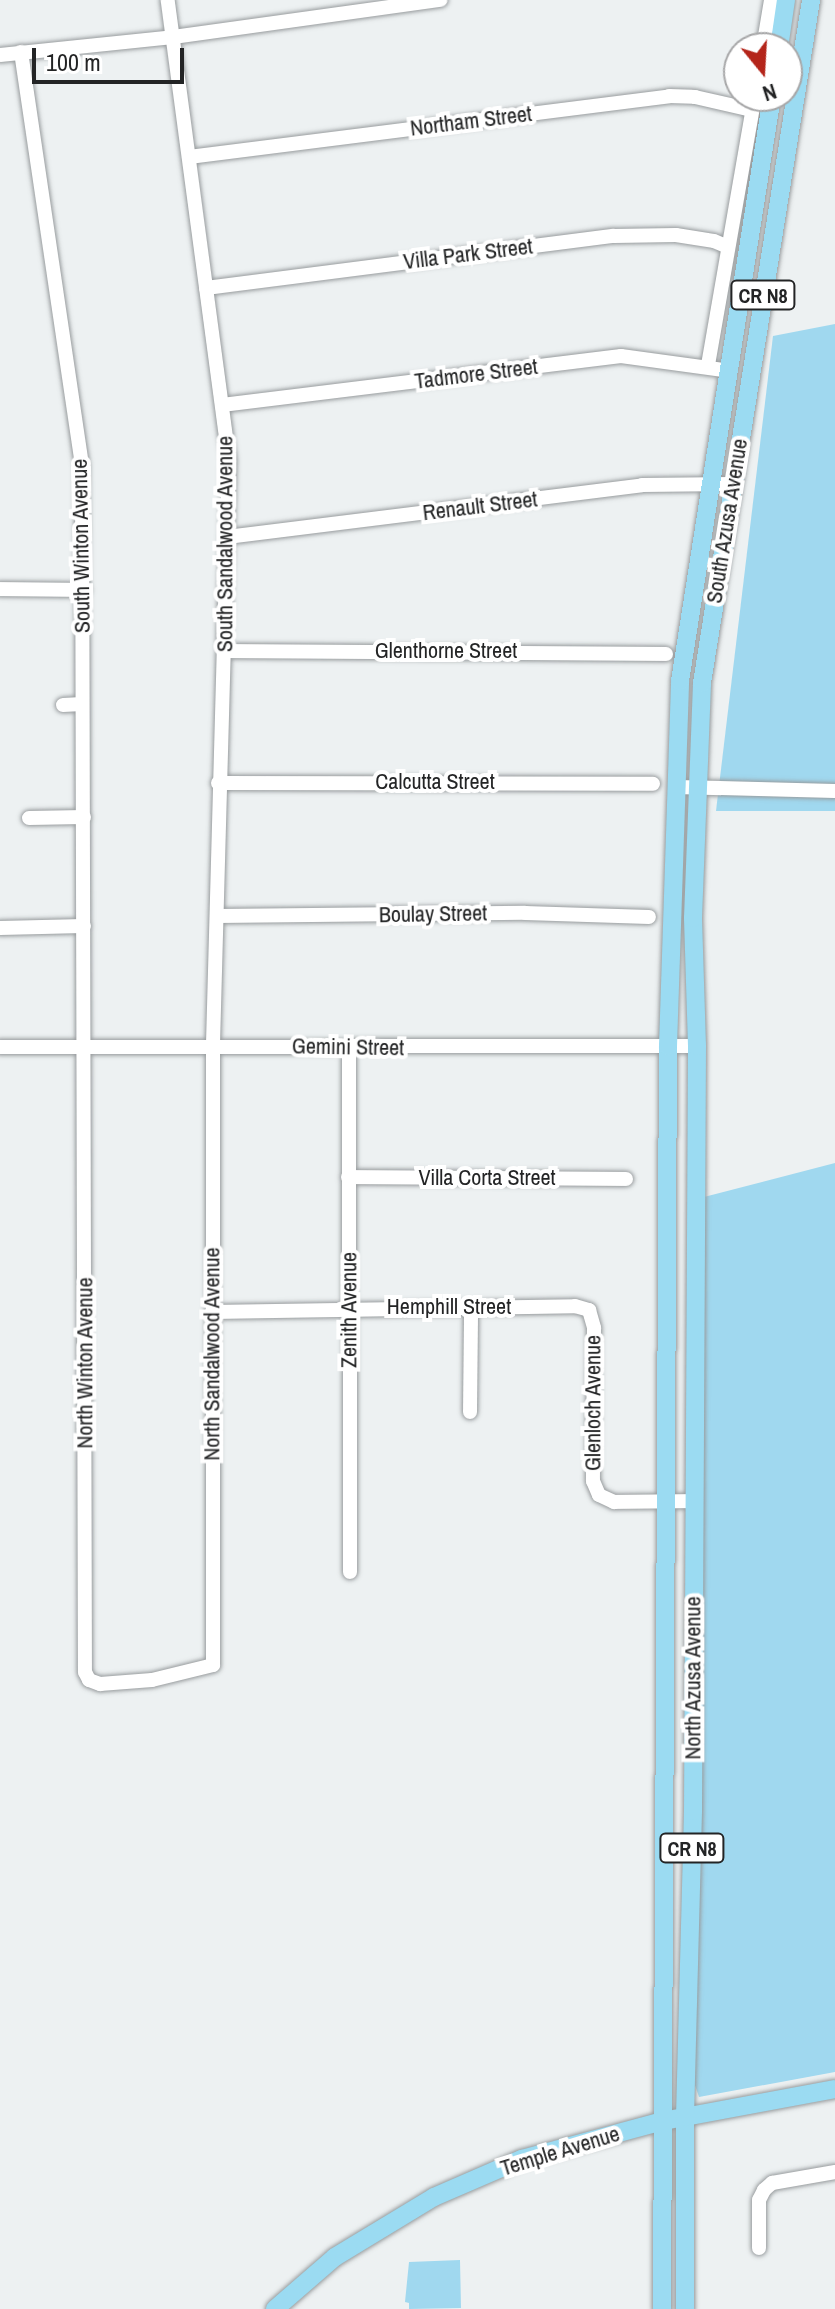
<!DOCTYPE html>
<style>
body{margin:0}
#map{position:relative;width:835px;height:2309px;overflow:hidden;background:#edf1f2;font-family:"Archivo Narrow",sans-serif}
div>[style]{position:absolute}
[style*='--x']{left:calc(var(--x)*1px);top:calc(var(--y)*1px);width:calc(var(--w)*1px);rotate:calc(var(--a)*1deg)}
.green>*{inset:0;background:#a0d8ef}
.roads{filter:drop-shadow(0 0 2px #989c9e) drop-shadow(0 0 2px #989c9e)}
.minor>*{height:14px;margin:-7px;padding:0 7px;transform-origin:7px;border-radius:7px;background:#fff}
.major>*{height:18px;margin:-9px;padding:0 9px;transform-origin:9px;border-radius:9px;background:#9bdbf2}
span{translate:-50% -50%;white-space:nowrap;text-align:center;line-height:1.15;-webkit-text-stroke:8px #fff;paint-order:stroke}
.shield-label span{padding:2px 6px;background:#fff;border:2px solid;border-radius:6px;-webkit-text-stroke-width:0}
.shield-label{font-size:20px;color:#232425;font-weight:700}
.street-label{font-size:22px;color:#232425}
.north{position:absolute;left:723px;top:32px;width:80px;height:80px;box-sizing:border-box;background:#fff;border:2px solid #a7a7a8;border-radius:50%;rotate:162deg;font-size:22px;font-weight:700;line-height:32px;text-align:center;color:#232425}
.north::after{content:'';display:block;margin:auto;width:28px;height:36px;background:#b4251a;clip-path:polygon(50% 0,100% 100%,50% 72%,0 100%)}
.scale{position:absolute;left:32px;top:48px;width:152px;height:36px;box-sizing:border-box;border:4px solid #232425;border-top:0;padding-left:10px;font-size:24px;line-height:28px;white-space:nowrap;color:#232425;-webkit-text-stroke:6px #fff;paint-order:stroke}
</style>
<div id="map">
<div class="green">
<div style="clip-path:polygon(835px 324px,835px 811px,716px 811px,773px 336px)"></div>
<div style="clip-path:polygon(835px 1163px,835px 2072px,699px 2097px,695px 2085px,704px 1197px)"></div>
<div style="clip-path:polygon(460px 2260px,461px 2308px,409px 2309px,409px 2303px,405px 2302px,409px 2262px)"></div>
</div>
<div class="roads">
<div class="minor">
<div style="--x:763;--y:48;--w:49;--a:-80.5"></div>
<div style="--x:21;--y:52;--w:417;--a:81.6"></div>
<div style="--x:82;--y:465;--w:1207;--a:89.86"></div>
<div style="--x:85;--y:1672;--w:9;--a:63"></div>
<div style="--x:89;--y:1680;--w:12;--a:20"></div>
<div style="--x:100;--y:1684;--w:52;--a:-4.4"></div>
<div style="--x:152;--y:1680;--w:63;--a:-13.8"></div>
<div style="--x:213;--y:1665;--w:621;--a:-90"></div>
<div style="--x:213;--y:1044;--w:584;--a:-88.43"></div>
<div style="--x:229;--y:460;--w:464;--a:-97.6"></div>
<div style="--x:0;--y:55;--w:174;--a:-5.9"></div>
<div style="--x:173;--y:37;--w:270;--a:-7.9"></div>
<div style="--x:189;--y:157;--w:484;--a:-7.2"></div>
<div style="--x:669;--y:96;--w:26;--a:2"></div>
<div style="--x:695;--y:97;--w:58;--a:12.8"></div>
<div style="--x:206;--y:288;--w:411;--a:-7.3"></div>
<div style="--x:614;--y:236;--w:62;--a:-0.9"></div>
<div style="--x:676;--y:235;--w:38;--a:9"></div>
<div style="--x:714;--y:241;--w:15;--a:23"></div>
<div style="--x:708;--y:365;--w:273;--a:-80.1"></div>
<div style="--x:222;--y:405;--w:402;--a:-7"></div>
<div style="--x:621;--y:356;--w:110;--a:7.8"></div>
<div style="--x:227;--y:537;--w:418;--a:-7.1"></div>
<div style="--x:642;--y:485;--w:91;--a:-0.6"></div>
<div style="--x:0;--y:589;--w:84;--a:0.7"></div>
<div style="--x:227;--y:651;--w:439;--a:0.4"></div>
<div style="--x:63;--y:705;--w:19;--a:-3"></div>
<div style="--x:218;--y:783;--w:435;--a:0.1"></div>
<div style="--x:676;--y:787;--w:159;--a:1.4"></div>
<div style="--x:29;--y:818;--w:55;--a:-1"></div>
<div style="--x:217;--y:916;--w:308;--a:-0.6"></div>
<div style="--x:525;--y:913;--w:124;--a:1.8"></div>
<div style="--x:0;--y:928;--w:84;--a:-1.4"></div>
<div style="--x:0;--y:1047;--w:697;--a:-0.08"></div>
<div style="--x:349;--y:1047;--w:525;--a:89.89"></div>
<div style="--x:348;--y:1177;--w:278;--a:0.4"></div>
<div style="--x:212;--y:1312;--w:363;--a:-0.9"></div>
<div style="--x:575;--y:1306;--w:15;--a:16"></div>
<div style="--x:589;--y:1310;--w:19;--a:74"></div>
<div style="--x:594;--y:1328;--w:153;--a:90.4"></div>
<div style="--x:593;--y:1481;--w:15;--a:67"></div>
<div style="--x:599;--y:1495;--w:17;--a:25"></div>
<div style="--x:614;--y:1502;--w:79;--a:-0.7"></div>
<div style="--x:470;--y:1412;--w:104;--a:-89.4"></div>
<div style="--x:759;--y:2248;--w:48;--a:-90"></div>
<div style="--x:759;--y:2200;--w:11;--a:-63"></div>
<div style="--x:764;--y:2190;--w:11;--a:-41"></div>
<div style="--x:772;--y:2183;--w:64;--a:-9.9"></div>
</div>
<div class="major">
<div style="--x:779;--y:48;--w:49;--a:-81.7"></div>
<div style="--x:275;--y:2309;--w:79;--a:-40.9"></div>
<div style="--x:335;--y:2257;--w:116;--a:-31.2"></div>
<div style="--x:434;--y:2197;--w:96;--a:-23.4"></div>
<div style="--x:522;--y:2159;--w:146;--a:-15.1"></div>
<div style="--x:663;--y:2121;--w:175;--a:-10.5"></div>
<div style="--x:662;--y:2309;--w:1263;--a:-89.73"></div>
<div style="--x:668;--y:1046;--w:365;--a:-88.1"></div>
<div style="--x:680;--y:681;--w:592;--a:-81.06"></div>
<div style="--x:685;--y:2309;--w:192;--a:-90"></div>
<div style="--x:685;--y:2117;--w:306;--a:-88.5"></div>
<div style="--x:693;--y:1811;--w:765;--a:-89.7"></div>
<div style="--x:697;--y:1046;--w:128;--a:-91.8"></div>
<div style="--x:693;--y:918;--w:235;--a:-87.8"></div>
<div style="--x:702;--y:683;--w:692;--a:-80.93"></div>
</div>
</div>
<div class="shield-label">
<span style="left:763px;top:295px">CR N8</span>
<span style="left:692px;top:1848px">CR N8</span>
</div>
<div class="street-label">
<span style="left:471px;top:121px;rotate:-7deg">Northam Street</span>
<span style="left:468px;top:254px;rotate:-7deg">Villa Park Street</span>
<span style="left:476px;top:374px;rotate:-7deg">Tadmore Street</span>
<span style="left:480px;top:506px;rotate:-7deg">Renault Street</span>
<span style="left:727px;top:521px;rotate:-81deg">South Azusa Avenue</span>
<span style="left:225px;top:544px;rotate:-90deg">South Sandalwood Avenue</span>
<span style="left:81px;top:546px;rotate:-91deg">South Winton Avenue</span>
<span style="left:446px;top:651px">Glenthorne Street</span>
<span style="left:435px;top:782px">Calcutta Street</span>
<span style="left:433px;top:914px;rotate:-1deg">Boulay Street</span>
<span style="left:348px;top:1047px;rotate:1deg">Gemini Street</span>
<span style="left:487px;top:1178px">Villa Corta Street</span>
<span style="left:449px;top:1307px">Hemphill Street</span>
<span style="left:349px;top:1310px;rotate:-90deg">Zenith Avenue</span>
<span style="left:212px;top:1354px;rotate:-90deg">North Sandalwood Avenue</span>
<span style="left:85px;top:1363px;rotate:-90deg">North Winton Avenue</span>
<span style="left:593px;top:1403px;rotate:-90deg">Glenloch Avenue</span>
<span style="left:693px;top:1678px;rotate:-90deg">North Azusa Avenue</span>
<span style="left:560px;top:2151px;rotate:-17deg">Temple Avenue</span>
</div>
<div class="north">N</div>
<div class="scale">100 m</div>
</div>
